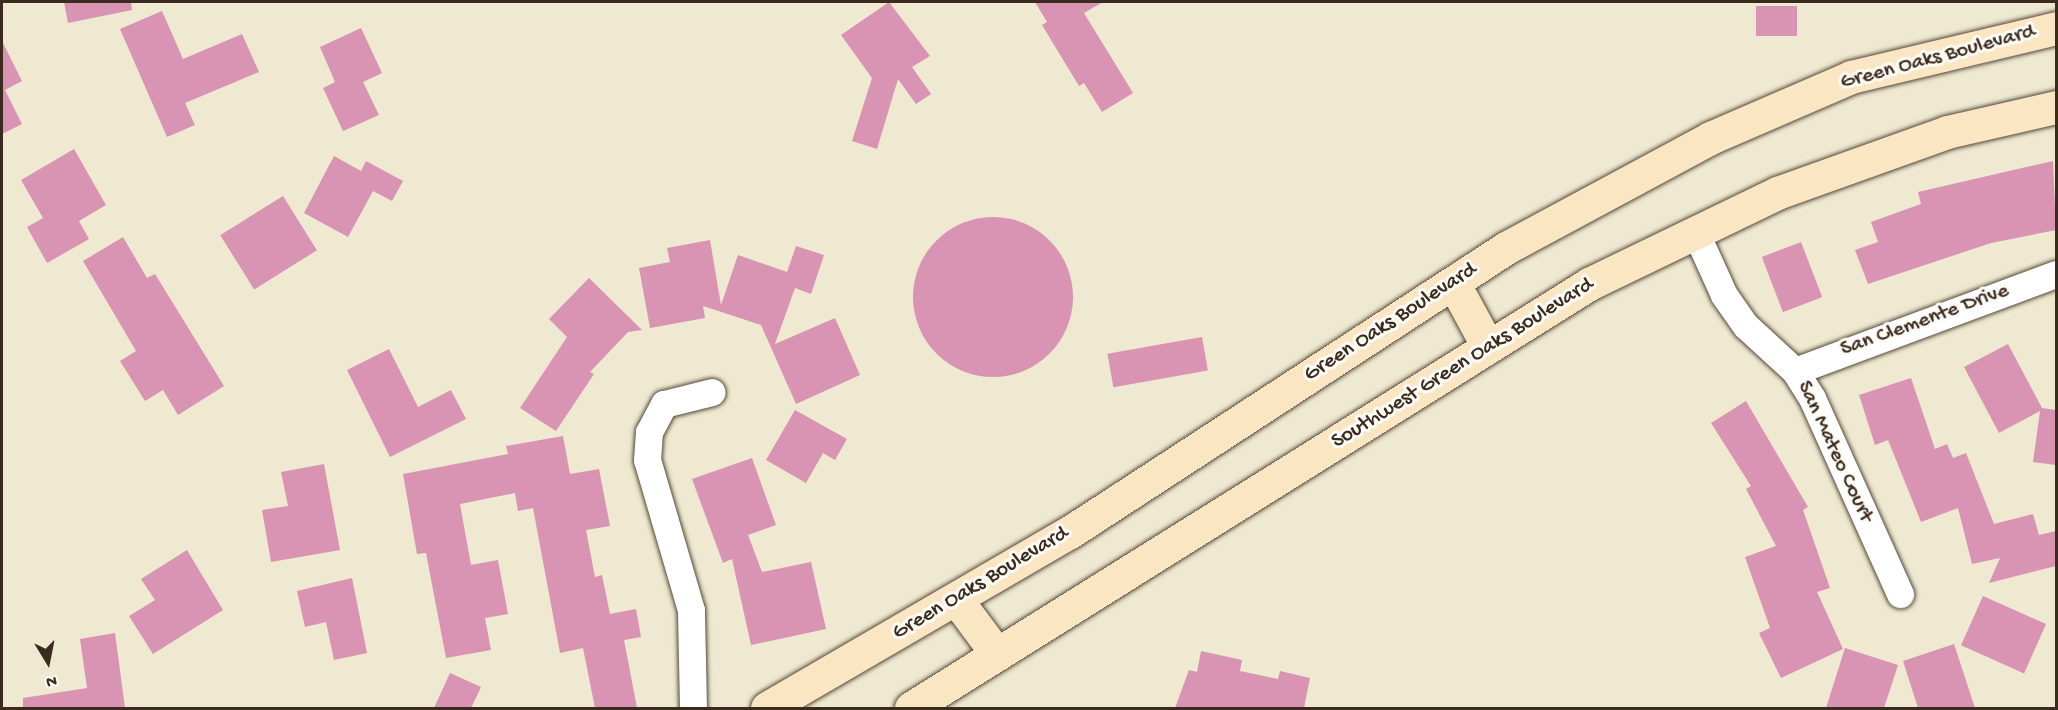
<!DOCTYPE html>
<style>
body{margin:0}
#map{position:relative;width:2058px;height:710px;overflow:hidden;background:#eee9d0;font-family:"Gochi Hand",sans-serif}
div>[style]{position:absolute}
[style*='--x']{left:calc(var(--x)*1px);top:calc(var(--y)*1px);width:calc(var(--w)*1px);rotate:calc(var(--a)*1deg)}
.building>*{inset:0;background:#d894b2;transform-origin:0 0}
.round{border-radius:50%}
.roads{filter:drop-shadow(0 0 2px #564739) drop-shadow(0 0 2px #564739)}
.minor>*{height:27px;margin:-13.5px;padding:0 13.5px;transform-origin:13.5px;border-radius:13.5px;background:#fff}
.secondary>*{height:33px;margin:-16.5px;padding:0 16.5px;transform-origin:16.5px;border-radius:16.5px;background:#fbe6c4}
span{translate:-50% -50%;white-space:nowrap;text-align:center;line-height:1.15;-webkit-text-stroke:6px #fdfcf7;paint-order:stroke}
.street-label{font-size:22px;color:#3b2a1e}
.frame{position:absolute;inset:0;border:3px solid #3b2a1e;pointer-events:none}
.north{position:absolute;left:18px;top:632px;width:60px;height:60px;-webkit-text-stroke:4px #fdfcf7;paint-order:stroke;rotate:170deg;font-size:16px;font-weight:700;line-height:24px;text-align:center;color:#3b2a1e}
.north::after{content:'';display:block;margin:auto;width:21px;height:27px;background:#3b2a1e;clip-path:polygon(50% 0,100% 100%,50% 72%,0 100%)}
</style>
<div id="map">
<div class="building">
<div style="clip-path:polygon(64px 2px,131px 2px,132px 10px,68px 23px)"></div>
<div style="clip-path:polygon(889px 2px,930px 56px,912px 67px,931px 94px,916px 104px,898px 79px,877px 149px,852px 141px,872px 78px,841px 35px)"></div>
<div style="clip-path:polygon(1035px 2px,1103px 2px,1084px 13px,1133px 93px,1102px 112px,1084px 83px,1079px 86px,1042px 25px,1047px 22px)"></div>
<div style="left:1756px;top:6px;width:41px;height:30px"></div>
<div style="clip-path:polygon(162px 11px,183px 59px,242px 34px,259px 72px,185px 103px,195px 125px,167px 137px,120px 29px)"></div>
<div style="clip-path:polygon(361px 28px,382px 73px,363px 82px,379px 115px,343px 131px,323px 88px,335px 82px,320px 47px)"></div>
<div style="clip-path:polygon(2px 41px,22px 81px,5px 90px,22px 124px,2px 134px)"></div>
<div style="clip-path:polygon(74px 149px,106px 205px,79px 221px,89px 239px,47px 263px,27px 227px,43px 218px,21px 180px)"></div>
<div style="clip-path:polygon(334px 156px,361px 171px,366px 161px,403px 181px,392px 201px,373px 191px,348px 237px,304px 213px)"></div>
<div style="clip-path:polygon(2053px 161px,2056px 230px,1991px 243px,1868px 284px,1855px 250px,1878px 242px,1871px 222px,1921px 204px,1918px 192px)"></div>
<div style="left:283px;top:196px;width:64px;height:74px;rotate:58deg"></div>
<div class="round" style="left:913px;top:217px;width:160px;height:160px"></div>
<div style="clip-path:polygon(123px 237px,147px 278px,155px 274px,224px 386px,178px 415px,163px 390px,145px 401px,120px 361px,136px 351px,83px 261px)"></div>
<div style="clip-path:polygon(710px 240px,721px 305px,738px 255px,787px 272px,796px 246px,824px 255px,811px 294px,795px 288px,775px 344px,835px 318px,860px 375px,796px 404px,761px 325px,703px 306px,705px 318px,650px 328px,639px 268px,670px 262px,667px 248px)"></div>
<div style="left:1801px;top:242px;width:59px;height:42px;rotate:69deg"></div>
<div style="clip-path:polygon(589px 278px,642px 330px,628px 332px,590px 372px,594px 374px,556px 431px,520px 408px,567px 337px,549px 319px)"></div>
<div style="left:1202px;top:337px;width:34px;height:96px;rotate:80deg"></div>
<div style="clip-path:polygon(2008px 344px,2042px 408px,2056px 410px,2056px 465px,2033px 462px,2040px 411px,1999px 433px,1964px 367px)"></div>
<div style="clip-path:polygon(389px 349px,418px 407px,451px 390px,466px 419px,390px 457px,347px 370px)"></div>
<div style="clip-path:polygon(1911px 378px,1935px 449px,1947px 444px,1953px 458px,1966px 453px,1994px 524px,2033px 514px,2039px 535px,2056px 531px,2056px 566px,1989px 583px,2000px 558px,1972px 564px,1958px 508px,1921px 522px,1888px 440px,1875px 445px,1859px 395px)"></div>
<div style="clip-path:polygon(1746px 401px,1808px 507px,1803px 510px,1830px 588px,1817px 592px,1843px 649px,1781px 678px,1759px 633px,1770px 628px,1745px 557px,1776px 546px,1746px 489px,1751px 486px,1711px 423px)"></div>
<div style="clip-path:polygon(795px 410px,847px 439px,835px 460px,823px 453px,806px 483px,766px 460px)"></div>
<div style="clip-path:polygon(563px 436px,570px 474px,599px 469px,610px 526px,586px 530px,595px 577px,602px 575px,610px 614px,636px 609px,641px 637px,624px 640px,637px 708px,595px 708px,583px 648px,560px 653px,533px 508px,518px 511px,515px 493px,460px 504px,471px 565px,498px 560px,508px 614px,485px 618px,491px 650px,446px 658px,426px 553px,417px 554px,403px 474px,508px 454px,506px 446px)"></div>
<div style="clip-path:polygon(752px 458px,776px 525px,748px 535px,762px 572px,811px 562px,826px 629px,751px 645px,732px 559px,723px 563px,692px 479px)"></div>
<div style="clip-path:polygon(324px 464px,340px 550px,271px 562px,262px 510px,288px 506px,281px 472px)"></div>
<div style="clip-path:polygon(187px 550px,223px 610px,153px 654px,129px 616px,155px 600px,141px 579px)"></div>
<div style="clip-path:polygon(352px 578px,367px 653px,334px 660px,326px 622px,305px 627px,297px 591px)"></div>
<div style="left:1983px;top:596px;width:69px;height:54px;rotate:24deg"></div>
<div style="clip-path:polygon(115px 633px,125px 708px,23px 708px,23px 698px,87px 688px,80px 639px)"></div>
<div style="clip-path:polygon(1954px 644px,1975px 708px,1918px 708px,1903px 661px)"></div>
<div style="clip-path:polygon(1845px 648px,1898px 665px,1884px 708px,1826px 708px)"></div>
<div style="clip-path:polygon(1201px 651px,1242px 660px,1240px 671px,1278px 679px,1280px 671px,1310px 678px,1304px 708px,1175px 708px,1189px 670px,1197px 672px)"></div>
<div style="clip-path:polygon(450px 673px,481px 687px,471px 708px,434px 708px)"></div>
</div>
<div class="roads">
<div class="minor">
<div style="--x:1695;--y:231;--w:70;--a:65.6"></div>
<div style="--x:1724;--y:295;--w:38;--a:55"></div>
<div style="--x:1746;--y:326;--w:67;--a:42.6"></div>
<div style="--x:1795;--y:371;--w:32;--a:58"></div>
<div style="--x:1812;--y:398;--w:215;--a:65.8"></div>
<div style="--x:1795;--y:371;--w:278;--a:-20.4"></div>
<div style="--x:693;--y:708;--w:98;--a:-91.2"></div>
<div style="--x:691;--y:610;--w:156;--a:-106.3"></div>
<div style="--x:647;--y:460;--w:28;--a:-86"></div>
<div style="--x:649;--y:432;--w:32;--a:-62"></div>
<div style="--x:664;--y:404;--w:49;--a:-14"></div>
</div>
<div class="secondary">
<div style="--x:1454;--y:284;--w:69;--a:61.6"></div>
<div style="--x:956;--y:599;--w:69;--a:53.3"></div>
<div style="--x:767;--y:708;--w:350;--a:-30.2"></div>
<div style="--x:1070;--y:532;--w:520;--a:-33.08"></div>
<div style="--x:1506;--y:248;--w:232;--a:-28.3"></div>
<div style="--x:1710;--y:138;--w:154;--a:-23.4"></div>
<div style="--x:1851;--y:77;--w:211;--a:-13.4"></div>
<div style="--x:911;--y:708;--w:800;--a:-32.02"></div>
<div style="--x:1589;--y:284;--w:209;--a:-25.8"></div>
<div style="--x:1777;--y:193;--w:181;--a:-19.7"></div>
<div style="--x:1947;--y:132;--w:112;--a:-12.9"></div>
</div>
</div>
<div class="street-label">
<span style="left:1938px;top:58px;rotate:-15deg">Green Oaks Boulevard</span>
<span style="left:1925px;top:321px;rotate:-20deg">San Clemente Drive</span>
<span style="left:1391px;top:323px;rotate:-33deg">Green Oaks Boulevard</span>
<span style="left:1463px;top:364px;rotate:-32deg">Southwest Green Oaks Boulevard</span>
<span style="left:1834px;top:452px;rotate:65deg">San Mateo Court</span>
<span style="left:981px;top:584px;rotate:-31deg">Green Oaks Boulevard</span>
</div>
<div class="frame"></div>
<div class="north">N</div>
</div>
